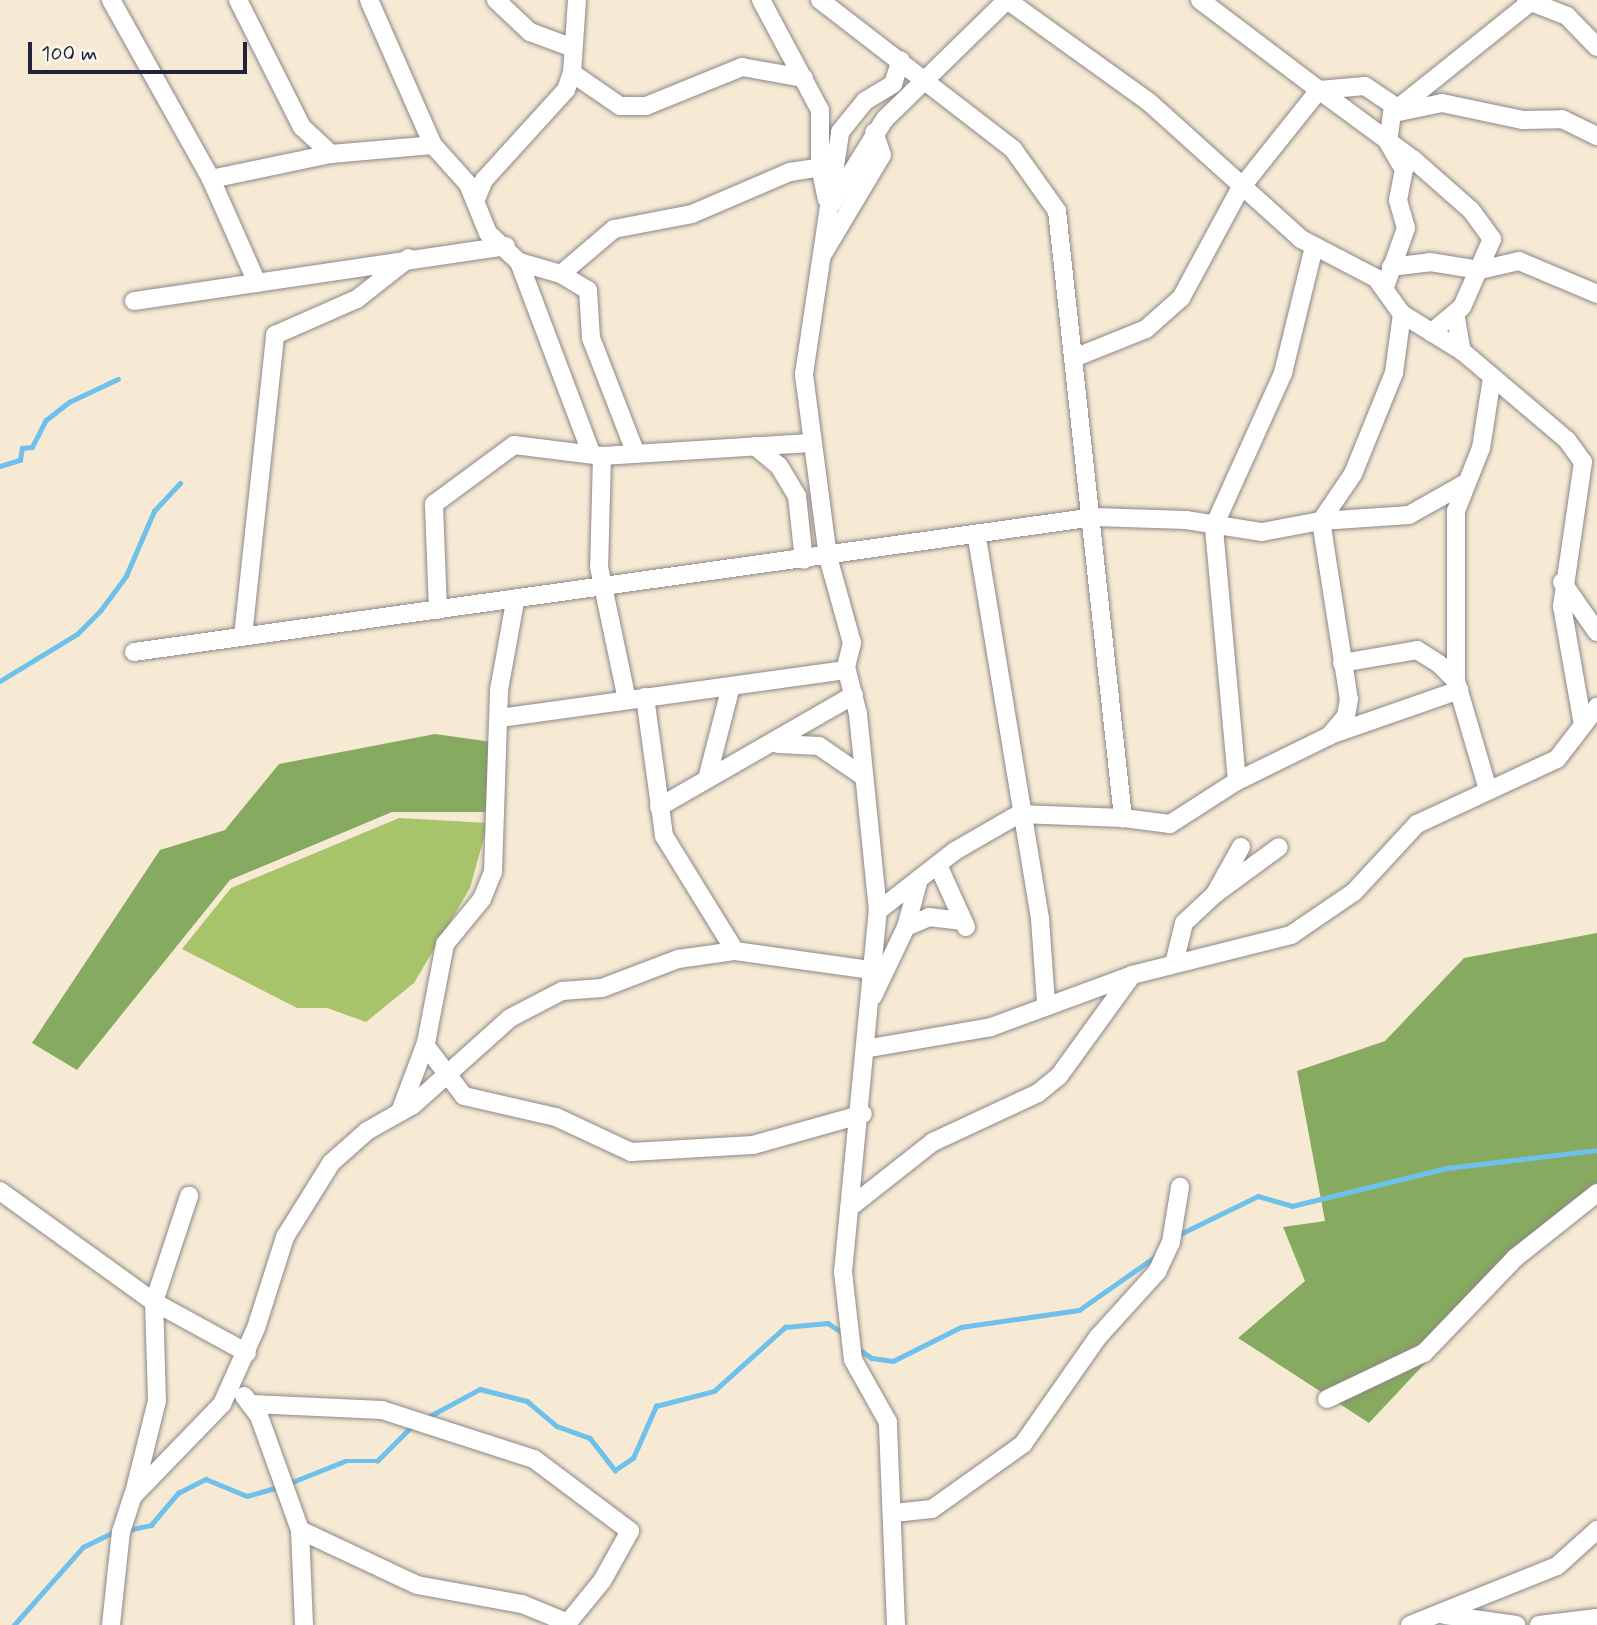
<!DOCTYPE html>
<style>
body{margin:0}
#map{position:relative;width:1597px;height:1625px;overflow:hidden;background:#f6ead4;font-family:Mynerve,sans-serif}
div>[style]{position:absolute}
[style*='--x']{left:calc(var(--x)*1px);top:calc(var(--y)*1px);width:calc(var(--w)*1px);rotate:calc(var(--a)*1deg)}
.green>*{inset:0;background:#a8c46b}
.forest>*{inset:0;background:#86aa5f}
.stream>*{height:4.5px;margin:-2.25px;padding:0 2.25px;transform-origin:2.25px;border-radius:2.25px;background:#6fc1eb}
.roads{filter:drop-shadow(0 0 2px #8c8688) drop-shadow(0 0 2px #8c8688)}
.minor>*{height:18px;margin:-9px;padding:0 9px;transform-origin:9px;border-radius:9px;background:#fff}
span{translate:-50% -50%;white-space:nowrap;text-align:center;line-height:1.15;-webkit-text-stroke:5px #fbf7ec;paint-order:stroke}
.scale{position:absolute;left:28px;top:42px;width:219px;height:32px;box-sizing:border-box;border:4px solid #22223b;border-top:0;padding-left:9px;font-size:21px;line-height:24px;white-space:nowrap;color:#22223b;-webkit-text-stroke:5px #fbf7ec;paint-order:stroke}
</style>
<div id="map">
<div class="green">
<div style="clip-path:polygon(399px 818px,488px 823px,470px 888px,414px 983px,366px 1022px,327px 1008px,297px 1008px,182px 949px,231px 888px)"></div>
</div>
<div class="forest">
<div style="clip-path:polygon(435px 734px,492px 742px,491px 812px,392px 812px,230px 880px,77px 1070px,32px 1043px,160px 850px,225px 830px,279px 764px)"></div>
<div style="clip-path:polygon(1597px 933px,1597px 1188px,1576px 1202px,1369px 1423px,1238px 1338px,1305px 1281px,1283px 1227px,1325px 1221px,1297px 1071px,1385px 1041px,1464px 958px)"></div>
</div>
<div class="stream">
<div style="--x:0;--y:466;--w:21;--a:-17"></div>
<div style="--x:20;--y:460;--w:12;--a:-81"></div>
<div style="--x:22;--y:448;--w:10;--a:-6"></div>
<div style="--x:32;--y:447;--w:30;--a:-63"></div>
<div style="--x:46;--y:420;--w:29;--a:-38"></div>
<div style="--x:69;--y:402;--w:54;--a:-25.1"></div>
<div style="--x:0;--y:681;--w:90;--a:-31.4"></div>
<div style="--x:77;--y:634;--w:33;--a:-45"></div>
<div style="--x:100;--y:611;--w:44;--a:-53.4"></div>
<div style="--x:126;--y:576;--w:71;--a:-66.7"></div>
<div style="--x:154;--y:511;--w:38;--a:-47"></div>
<div style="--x:1178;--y:1235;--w:89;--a:-26"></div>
<div style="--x:1258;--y:1196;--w:35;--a:16"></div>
<div style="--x:1292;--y:1206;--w:160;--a:-13.8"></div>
<div style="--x:1447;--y:1168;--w:151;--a:-6.8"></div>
<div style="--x:856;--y:1347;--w:19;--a:35"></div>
<div style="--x:872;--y:1358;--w:21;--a:8"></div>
<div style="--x:893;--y:1361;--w:76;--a:-26.6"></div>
<div style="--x:961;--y:1327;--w:119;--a:-8.2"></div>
<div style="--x:1079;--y:1310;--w:94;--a:-35"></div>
<div style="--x:426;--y:1418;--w:61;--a:-28.2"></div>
<div style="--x:480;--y:1389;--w:49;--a:14.3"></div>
<div style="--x:527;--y:1401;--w:39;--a:40"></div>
<div style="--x:557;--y:1426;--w:35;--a:20"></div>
<div style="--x:590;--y:1438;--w:41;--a:52"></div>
<div style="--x:615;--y:1470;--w:22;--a:-34"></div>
<div style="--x:633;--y:1458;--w:57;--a:-66.1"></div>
<div style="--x:656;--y:1406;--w:60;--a:-14.5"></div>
<div style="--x:714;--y:1391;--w:96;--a:-42"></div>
<div style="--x:785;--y:1327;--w:43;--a:-5.3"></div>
<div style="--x:828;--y:1323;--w:18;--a:34"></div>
<div style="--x:287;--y:1484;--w:62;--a:-21.6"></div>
<div style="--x:345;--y:1461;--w:32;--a:0"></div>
<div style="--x:377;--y:1461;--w:49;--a:-45"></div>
<div style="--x:128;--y:1530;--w:24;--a:-12"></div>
<div style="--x:151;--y:1525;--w:42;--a:-49.8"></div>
<div style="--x:178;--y:1493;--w:31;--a:-27"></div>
<div style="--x:206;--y:1479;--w:44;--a:22.5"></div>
<div style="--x:247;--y:1496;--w:33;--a:-16"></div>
<div style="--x:14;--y:1625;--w:104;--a:-48.5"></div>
<div style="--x:83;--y:1547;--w:37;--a:-26"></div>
</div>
<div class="roads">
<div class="minor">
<div style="--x:111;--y:0;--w:205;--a:60.8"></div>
<div style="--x:211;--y:179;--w:114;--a:66.1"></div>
<div style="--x:238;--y:0;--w:142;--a:63.3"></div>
<div style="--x:302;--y:127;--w:40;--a:43"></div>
<div style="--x:331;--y:154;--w:102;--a:-5"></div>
<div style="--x:369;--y:0;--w:158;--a:66.2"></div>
<div style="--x:433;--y:145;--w:52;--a:48.1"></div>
<div style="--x:468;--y:184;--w:53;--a:67.8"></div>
<div style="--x:488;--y:233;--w:42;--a:43.1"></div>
<div style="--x:519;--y:262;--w:204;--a:69.3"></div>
<div style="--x:496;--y:0;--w:47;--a:43.3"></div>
<div style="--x:530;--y:32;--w:46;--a:20.4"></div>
<div style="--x:577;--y:0;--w:73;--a:93.9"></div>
<div style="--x:572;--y:73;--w:58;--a:34.5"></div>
<div style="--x:620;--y:106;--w:26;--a:0"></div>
<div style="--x:646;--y:106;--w:104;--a:-22.1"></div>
<div style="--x:742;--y:67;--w:63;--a:10.1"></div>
<div style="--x:761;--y:0;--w:125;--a:61.8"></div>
<div style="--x:820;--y:110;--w:57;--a:90"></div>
<div style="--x:820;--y:0;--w:244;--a:37.7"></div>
<div style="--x:1013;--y:149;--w:76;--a:54.6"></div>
<div style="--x:1057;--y:211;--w:611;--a:83.79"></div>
<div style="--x:1123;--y:818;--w:104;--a:-177.8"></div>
<div style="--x:1019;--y:814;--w:74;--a:150"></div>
<div style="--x:955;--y:851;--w:98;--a:142.1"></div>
<div style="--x:1200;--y:0;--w:149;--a:37.1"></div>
<div style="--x:1319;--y:90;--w:46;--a:-5"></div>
<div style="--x:1365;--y:86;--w:37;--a:34"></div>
<div style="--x:1526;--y:0;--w:44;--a:21.3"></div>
<div style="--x:1567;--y:16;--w:43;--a:45.9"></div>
<div style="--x:1399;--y:112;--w:44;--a:-11.8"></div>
<div style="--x:1442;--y:103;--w:83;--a:11.9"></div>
<div style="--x:1523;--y:120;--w:39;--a:-1"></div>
<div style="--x:1562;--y:119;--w:39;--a:26"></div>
<div style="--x:211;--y:179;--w:123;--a:-11.8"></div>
<div style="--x:476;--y:199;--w:21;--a:-67"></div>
<div style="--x:484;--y:180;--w:122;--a:-47.7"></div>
<div style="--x:566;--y:90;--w:18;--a:-71"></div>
<div style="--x:832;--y:204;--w:100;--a:-58.1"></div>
<div style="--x:885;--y:119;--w:170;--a:-44.3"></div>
<div style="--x:1007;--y:0;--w:175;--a:35.7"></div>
<div style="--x:1149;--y:102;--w:205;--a:42"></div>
<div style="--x:1301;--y:239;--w:85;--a:27.5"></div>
<div style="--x:1376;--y:278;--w:44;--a:54.2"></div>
<div style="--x:1402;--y:314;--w:70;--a:31.7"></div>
<div style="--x:1462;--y:351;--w:138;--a:40.3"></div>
<div style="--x:1567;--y:440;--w:27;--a:54"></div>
<div style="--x:1583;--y:462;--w:146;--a:98.3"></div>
<div style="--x:1562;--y:606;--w:121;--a:80"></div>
<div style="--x:823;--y:254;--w:115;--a:-59.2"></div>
<div style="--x:882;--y:155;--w:24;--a:-109"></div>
<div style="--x:519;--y:262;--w:44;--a:15.9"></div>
<div style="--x:561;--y:274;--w:70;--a:-40.3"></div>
<div style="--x:614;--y:229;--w:79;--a:-10.9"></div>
<div style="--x:692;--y:214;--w:107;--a:-23.2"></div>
<div style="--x:790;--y:172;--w:30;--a:-9"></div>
<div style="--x:820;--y:167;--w:33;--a:78"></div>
<div style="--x:1391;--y:267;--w:39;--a:-7"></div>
<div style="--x:1430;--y:262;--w:51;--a:9.1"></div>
<div style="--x:1480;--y:270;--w:40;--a:-13"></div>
<div style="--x:1519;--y:261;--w:85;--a:22.9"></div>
<div style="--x:561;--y:274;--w:31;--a:31"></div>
<div style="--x:588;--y:290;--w:48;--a:86.4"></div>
<div style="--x:591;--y:338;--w:124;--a:68.8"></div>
<div style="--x:1385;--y:287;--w:63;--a:-70.4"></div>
<div style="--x:1406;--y:228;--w:29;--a:-106"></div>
<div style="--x:1398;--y:200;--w:31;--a:-79"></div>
<div style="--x:1404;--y:170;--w:32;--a:-120"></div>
<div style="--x:1388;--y:142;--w:29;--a:-82"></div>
<div style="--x:1392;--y:113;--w:181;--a:-38.7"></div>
<div style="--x:134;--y:301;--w:376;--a:-8.4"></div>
<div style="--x:1455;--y:313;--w:39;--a:80"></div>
<div style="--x:1074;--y:358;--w:78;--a:-21.9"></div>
<div style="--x:1146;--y:329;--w:47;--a:-41.5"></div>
<div style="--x:1181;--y:298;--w:124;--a:-61.6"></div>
<div style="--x:1240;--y:189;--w:127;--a:-51.4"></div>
<div style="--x:1319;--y:90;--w:118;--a:36.4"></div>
<div style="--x:1414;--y:160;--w:76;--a:41.3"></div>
<div style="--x:1471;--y:210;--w:36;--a:54"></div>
<div style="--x:1492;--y:239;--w:74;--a:113.8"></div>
<div style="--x:1462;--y:307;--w:40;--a:140"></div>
<div style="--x:755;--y:446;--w:31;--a:40"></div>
<div style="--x:779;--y:466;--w:35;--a:59"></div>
<div style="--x:797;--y:496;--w:64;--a:83.8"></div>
<div style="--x:602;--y:456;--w:111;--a:91.5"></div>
<div style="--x:599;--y:567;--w:136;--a:78.1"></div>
<div style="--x:1321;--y:521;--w:57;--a:-55.8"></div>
<div style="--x:1353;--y:474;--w:109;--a:-67.9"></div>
<div style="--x:1394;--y:373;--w:60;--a:-82.3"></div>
<div style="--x:1321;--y:521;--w:88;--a:-3.9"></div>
<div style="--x:1409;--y:515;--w:63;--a:-29.4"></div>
<div style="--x:977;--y:538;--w:386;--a:80.6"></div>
<div style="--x:1040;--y:919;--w:83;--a:85.9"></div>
<div style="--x:1562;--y:582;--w:61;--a:55"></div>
<div style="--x:438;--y:610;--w:106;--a:-92.2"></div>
<div style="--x:434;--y:504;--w:99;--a:-36.4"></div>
<div style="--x:514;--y:445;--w:89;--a:7.1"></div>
<div style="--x:602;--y:456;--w:208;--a:-3.6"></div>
<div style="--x:243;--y:636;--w:303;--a:-83.9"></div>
<div style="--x:275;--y:335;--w:90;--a:-23.7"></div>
<div style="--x:357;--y:299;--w:66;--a:-38.3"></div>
<div style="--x:134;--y:652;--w:969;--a:-8"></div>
<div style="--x:1094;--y:517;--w:92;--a:1.9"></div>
<div style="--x:1186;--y:520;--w:77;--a:9"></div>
<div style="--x:1262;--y:532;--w:60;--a:-10.6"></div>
<div style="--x:1321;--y:521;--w:180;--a:81.1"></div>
<div style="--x:1349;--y:699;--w:17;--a:100"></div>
<div style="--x:1346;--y:716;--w:26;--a:130"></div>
<div style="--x:1329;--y:736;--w:102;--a:153.9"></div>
<div style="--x:1237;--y:781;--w:80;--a:147.3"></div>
<div style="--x:1170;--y:824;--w:47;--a:-172.7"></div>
<div style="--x:1342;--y:663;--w:76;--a:-9.8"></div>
<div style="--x:1417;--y:650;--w:26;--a:32"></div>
<div style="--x:1439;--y:664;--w:24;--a:45"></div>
<div style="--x:1456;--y:681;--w:114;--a:73.6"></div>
<div style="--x:1456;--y:681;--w:170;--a:-90"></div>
<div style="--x:1456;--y:511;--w:68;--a:-68.4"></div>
<div style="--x:1481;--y:448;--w:71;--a:-81.1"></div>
<div style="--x:645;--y:697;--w:140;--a:82.2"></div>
<div style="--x:664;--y:836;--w:135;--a:58.3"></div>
<div style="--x:500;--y:718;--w:349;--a:-7.9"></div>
<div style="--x:1330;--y:735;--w:137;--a:-19.2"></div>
<div style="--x:778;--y:744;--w:41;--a:2.8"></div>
<div style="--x:819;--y:746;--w:51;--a:34.6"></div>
<div style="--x:707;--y:779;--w:96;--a:-75.5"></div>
<div style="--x:1237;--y:781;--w:256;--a:-95.2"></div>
<div style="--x:1214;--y:526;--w:168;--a:-65.7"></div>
<div style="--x:1283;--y:373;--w:130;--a:-76.2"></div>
<div style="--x:659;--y:807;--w:225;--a:-29.9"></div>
<div style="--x:1241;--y:847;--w:54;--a:119"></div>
<div style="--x:1215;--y:894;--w:79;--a:-36.3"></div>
<div style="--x:938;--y:865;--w:68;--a:65.7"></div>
<div style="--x:906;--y:927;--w:50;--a:-74.8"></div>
<div style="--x:1174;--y:964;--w:42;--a:-76.3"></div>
<div style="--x:1184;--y:923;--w:42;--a:-43.1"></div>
<div style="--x:873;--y:996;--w:76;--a:-64.4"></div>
<div style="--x:906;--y:927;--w:25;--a:-23"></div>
<div style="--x:929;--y:917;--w:34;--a:7"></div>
<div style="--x:425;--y:1045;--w:64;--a:52.6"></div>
<div style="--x:464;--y:1096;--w:94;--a:12.9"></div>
<div style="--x:556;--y:1117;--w:83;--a:25"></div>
<div style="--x:631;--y:1152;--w:122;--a:-3.3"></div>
<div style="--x:753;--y:1145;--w:114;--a:-15.7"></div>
<div style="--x:870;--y:1048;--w:123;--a:-9.8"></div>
<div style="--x:991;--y:1027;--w:150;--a:-20.2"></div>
<div style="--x:1132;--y:975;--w:164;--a:-14.1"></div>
<div style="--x:1291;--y:935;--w:76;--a:-34.3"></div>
<div style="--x:1354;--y:892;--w:93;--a:-47.2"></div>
<div style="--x:1417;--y:824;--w:154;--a:-24.9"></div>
<div style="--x:1557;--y:759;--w:66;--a:-52.4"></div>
<div style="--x:400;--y:1112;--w:74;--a:-69.4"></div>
<div style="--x:426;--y:1043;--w:101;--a:-79.1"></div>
<div style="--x:445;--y:944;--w:58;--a:-50.6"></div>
<div style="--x:482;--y:899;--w:29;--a:-68"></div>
<div style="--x:493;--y:872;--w:182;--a:-88.1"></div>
<div style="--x:499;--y:690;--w:89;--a:-79.7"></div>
<div style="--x:0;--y:1191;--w:190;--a:35.8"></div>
<div style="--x:154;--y:1302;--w:112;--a:-71.7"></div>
<div style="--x:849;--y:1208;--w:107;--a:-38.2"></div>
<div style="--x:933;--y:1142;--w:116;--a:-25"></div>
<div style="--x:1038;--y:1093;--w:27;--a:-39"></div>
<div style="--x:1059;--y:1076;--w:125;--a:-54.1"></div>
<div style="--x:244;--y:1396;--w:25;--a:53"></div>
<div style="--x:259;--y:1416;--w:121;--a:70.2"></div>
<div style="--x:300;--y:1530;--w:95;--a:87.6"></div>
<div style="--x:1327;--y:1399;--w:107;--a:-25.4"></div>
<div style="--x:1424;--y:1353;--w:132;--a:-46.2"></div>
<div style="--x:1515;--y:1258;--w:105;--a:-38.4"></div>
<div style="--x:252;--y:1404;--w:130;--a:2.6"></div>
<div style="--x:382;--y:1410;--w:160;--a:17.9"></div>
<div style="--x:534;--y:1459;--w:120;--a:36.9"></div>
<div style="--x:630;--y:1531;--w:57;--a:119.2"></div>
<div style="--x:602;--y:1581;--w:57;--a:129.3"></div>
<div style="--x:134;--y:1493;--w:95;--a:-76"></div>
<div style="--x:157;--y:1401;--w:99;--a:-91.7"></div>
<div style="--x:154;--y:1302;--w:106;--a:28.7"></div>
<div style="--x:894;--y:1513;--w:38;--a:-6"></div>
<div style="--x:932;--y:1509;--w:112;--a:-35.5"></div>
<div style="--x:1023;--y:1444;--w:131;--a:-55"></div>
<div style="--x:1098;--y:1337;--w:88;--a:-47.8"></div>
<div style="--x:1157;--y:1272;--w:33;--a:-65"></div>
<div style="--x:1171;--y:1242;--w:56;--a:-80.7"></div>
<div style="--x:300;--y:1530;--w:129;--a:25.2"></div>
<div style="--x:417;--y:1585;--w:107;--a:10.3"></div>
<div style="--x:522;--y:1604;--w:50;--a:22.4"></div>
<div style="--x:1445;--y:1615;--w:72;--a:8"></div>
<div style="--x:111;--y:1625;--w:94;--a:-83.9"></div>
<div style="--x:121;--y:1532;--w:38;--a:-72"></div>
<div style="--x:133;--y:1496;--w:128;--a:-45.9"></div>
<div style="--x:222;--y:1404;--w:83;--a:-65.9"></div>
<div style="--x:256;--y:1328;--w:96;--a:-72.3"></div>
<div style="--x:285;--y:1237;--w:87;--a:-58.1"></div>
<div style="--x:331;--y:1163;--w:48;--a:-41.6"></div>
<div style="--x:367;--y:1131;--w:53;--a:-29.5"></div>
<div style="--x:413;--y:1105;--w:130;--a:-41.9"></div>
<div style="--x:510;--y:1018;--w:59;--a:-27.4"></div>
<div style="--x:562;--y:991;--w:40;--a:-4.3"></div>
<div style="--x:602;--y:988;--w:81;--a:-20.9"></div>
<div style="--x:678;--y:959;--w:58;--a:-8"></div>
<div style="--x:735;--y:951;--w:136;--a:8"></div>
<div style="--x:896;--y:1625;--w:203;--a:-92.3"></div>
<div style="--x:888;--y:1422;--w:71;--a:-119.4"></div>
<div style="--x:853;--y:1360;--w:89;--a:-96.5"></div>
<div style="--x:843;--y:1272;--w:363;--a:-84.5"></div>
<div style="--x:878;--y:911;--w:198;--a:-95.8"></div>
<div style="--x:858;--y:714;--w:49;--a:-104.3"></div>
<div style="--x:846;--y:667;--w:25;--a:-76"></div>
<div style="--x:852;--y:643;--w:89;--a:-105.6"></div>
<div style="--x:828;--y:557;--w:185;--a:-97.5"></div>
<div style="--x:804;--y:374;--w:245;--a:-81.5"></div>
<div style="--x:840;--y:132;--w:40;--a:-51"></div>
<div style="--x:865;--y:101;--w:33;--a:-31"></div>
<div style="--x:893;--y:84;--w:25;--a:-72"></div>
<div style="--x:1410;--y:1625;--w:158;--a:-21.9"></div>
<div style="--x:1557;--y:1566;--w:54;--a:-42"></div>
<div style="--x:1539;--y:1625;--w:58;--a:-6.9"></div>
</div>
</div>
<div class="scale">100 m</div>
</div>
